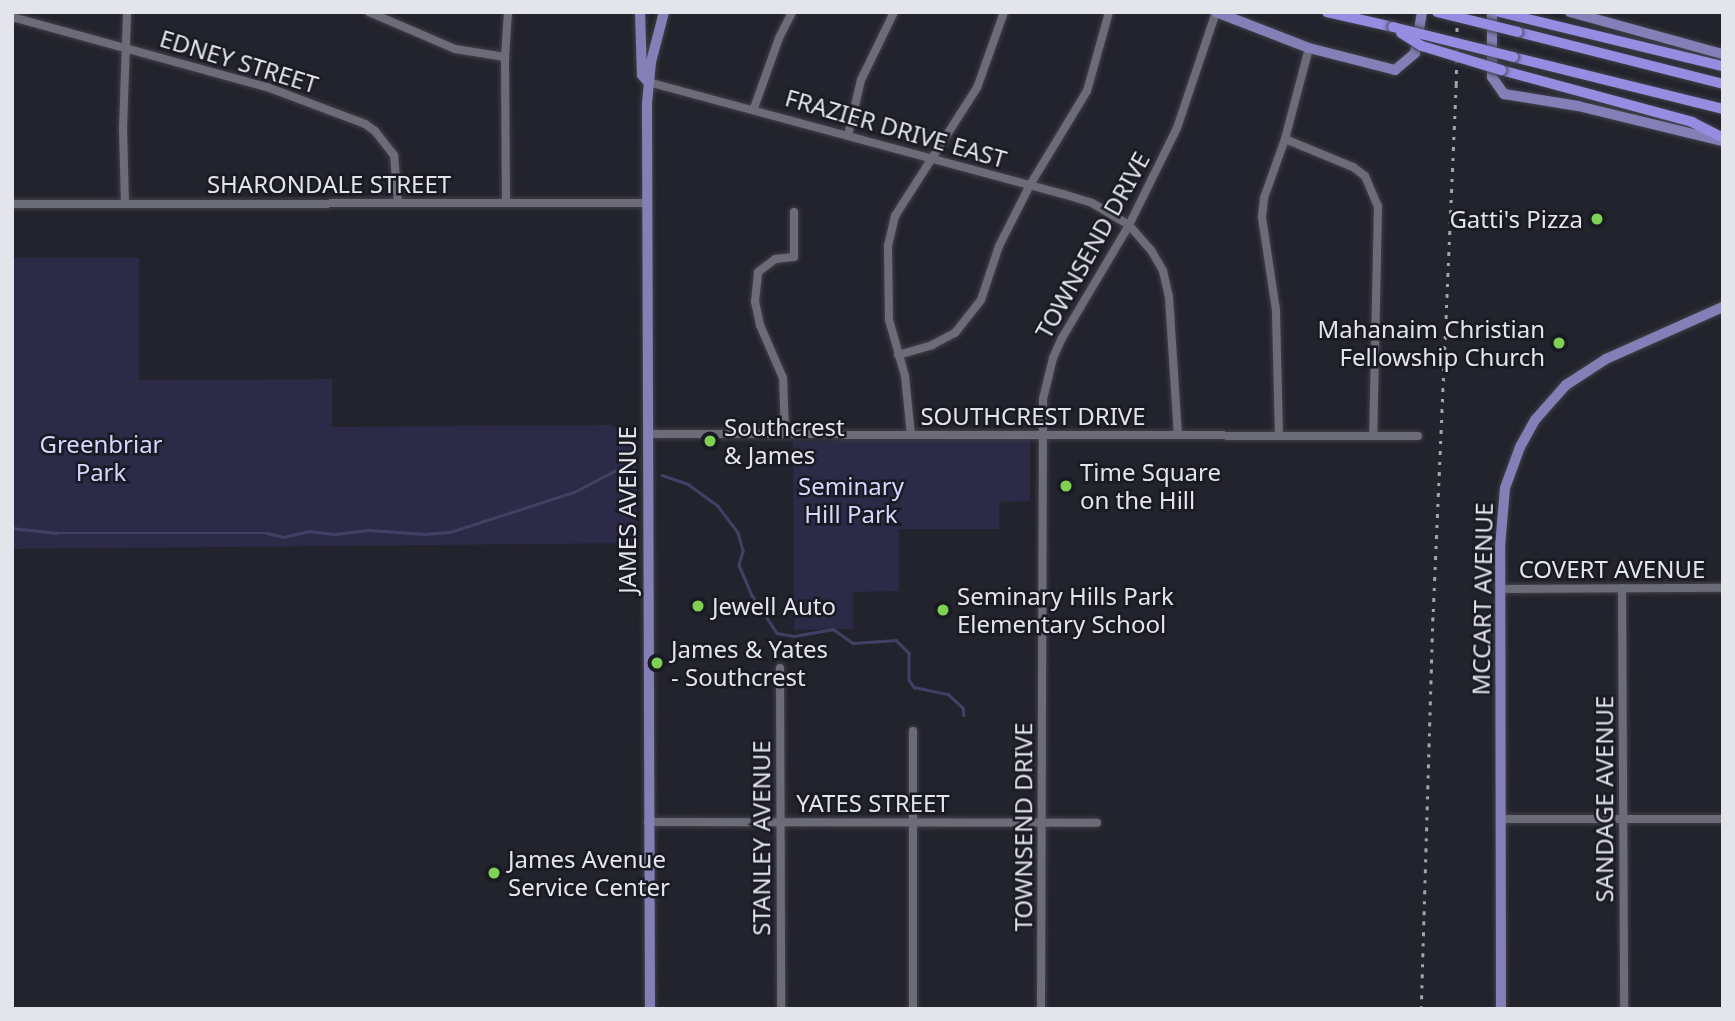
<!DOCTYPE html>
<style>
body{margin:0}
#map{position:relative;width:1735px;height:1021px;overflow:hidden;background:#23232d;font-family:"Noto Sans",sans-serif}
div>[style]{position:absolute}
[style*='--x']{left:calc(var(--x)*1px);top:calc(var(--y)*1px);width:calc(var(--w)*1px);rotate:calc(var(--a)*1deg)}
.green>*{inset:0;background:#2c2a46}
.stream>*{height:2.5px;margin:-1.25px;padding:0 1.25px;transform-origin:1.25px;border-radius:1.25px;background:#434065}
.roads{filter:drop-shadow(0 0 2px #414049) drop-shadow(0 0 2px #414049)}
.minor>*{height:8px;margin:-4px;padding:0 4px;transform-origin:4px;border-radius:4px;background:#6c6c79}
.major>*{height:10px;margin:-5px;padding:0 5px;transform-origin:5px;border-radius:5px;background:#8480b7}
.highway>*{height:10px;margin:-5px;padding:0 5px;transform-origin:5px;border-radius:5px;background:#948de1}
.rail>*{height:2.5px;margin-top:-1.25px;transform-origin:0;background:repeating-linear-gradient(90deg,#a4a4ac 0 3.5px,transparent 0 10.5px)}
.bridges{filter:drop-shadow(0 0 2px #414049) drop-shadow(0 0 2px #414049)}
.highway-bridge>*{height:10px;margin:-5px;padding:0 5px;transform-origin:5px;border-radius:5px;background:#948de1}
.dots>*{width:19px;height:19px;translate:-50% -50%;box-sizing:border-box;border:4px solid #1a1a24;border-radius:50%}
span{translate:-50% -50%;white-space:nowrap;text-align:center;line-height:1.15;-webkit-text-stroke:5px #1a1a24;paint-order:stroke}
.street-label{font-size:24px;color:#e4e4eb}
.poi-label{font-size:24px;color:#e4e4eb}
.right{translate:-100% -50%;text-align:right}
.left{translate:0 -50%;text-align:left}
.park-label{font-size:24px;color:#d7d6fe}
.frame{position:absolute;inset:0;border:14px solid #e4e4eb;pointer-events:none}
</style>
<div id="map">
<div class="green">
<div style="clip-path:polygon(12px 258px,139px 258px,139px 380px,332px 379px,332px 427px,612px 425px,636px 444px,637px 543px,12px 549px)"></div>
<div style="clip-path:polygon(1030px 439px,1030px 501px,999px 502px,999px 529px,899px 529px,899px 591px,853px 592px,853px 629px,794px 630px,793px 441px)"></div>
</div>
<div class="stream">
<div style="--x:662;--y:475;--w:28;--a:19"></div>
<div style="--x:688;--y:484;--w:37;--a:36"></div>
<div style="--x:718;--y:506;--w:34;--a:53"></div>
<div style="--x:738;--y:533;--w:19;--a:74"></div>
<div style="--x:743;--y:551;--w:15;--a:106"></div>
<div style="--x:739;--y:565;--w:33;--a:67"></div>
<div style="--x:752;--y:595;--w:45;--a:56.7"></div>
<div style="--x:777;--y:633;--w:17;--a:10"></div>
<div style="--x:794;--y:636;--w:40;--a:-10"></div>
<div style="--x:833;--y:629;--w:24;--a:35"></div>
<div style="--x:853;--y:643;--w:43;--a:-4"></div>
<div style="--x:896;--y:640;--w:18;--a:45"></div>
<div style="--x:909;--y:653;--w:27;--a:90"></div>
<div style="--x:909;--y:680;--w:9;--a:54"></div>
<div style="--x:914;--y:687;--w:35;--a:12"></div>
<div style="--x:948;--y:694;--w:21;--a:43"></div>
<div style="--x:963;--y:708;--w:7;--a:82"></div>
<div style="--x:12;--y:528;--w:45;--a:6.3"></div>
<div style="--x:57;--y:533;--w:210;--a:0"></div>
<div style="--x:267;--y:533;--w:17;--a:13"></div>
<div style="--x:284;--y:537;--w:26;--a:-13"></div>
<div style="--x:309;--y:531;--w:26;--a:7"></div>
<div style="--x:335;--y:534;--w:35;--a:-7"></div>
<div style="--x:370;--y:530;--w:55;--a:4.2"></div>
<div style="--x:425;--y:534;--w:25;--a:-5"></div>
<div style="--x:450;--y:532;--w:130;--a:-17.9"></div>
<div style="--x:574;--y:492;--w:50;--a:-27.6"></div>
<div style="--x:618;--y:469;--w:19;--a:6"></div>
</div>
<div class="roads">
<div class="minor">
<div style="--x:369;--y:12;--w:94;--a:23.3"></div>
<div style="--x:455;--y:49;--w:51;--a:9.1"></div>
<div style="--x:12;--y:17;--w:264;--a:15.4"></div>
<div style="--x:267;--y:87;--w:105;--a:20.7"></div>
<div style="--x:365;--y:124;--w:12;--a:35"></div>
<div style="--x:375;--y:131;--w:31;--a:52"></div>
<div style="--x:394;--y:155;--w:48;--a:85.2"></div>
<div style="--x:648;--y:82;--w:430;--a:15.1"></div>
<div style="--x:1063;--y:194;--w:30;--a:17"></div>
<div style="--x:1092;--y:203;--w:43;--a:30.7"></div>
<div style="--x:1129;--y:225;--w:33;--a:49"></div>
<div style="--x:1151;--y:250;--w:24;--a:60"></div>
<div style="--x:1163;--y:271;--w:27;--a:77"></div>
<div style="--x:1169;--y:297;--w:138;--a:86.3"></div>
<div style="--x:754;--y:108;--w:74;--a:-70.3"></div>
<div style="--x:779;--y:38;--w:29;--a:-63"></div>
<div style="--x:848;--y:135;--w:57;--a:-76.7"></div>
<div style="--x:861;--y:80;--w:76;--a:-64.1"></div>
<div style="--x:1285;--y:139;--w:74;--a:22.4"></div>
<div style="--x:1353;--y:167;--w:15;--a:37"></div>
<div style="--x:1365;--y:176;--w:33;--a:67"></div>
<div style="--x:1378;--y:206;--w:230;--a:91.2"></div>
<div style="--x:506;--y:203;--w:146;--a:-90.4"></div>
<div style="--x:505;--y:57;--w:45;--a:-86.2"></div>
<div style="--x:12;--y:204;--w:634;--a:-0.09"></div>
<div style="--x:125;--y:204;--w:75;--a:-91.5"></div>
<div style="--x:123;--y:129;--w:117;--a:-88"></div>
<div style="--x:898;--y:355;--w:35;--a:-16"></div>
<div style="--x:932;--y:345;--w:26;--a:-28"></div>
<div style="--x:955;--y:333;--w:42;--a:-51.8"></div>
<div style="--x:981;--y:300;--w:57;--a:-71.6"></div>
<div style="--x:999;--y:246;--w:68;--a:-63.1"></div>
<div style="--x:1030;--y:185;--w:110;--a:-58.8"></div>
<div style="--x:1087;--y:91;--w:82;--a:-74.4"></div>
<div style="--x:647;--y:434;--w:771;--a:0.15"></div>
<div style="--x:785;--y:434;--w:56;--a:-92"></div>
<div style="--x:783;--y:378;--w:58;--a:-113.5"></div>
<div style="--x:760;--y:325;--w:24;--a:-102"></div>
<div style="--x:755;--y:302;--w:30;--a:-84"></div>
<div style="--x:758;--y:272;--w:21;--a:-37"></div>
<div style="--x:775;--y:259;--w:19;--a:-6"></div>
<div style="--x:794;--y:257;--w:45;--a:-90"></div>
<div style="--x:911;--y:435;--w:59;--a:-95.8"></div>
<div style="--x:905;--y:376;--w:58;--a:-105.9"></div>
<div style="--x:889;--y:320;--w:74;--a:-90.8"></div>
<div style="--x:888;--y:246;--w:31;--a:-77"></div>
<div style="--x:895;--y:216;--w:152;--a:-57.4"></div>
<div style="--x:977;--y:88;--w:81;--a:-70.4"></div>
<div style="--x:1279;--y:436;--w:126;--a:-91.4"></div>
<div style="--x:1276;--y:310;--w:94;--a:-98.6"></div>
<div style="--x:1262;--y:217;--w:19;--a:-84"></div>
<div style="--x:1264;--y:198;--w:63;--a:-70.4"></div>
<div style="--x:1285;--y:139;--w:94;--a:-75.2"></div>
<div style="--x:1622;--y:588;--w:421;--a:89.7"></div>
<div style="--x:1501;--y:589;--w:222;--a:-0.3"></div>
<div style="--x:780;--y:668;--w:341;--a:89.8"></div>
<div style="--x:1501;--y:819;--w:222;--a:0"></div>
<div style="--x:648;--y:822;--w:449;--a:0.1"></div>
<div style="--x:913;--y:1009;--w:278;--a:-90"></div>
<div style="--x:1041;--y:1009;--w:610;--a:-89.81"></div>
<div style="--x:1043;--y:399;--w:42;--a:-76.3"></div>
<div style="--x:1053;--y:358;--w:22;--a:-66"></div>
<div style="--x:1062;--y:338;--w:131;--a:-59.3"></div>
<div style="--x:1129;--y:225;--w:108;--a:-63.7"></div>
<div style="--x:1177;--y:128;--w:122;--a:-71.4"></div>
</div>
<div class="major">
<div style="--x:640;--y:12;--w:63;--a:88.2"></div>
<div style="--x:642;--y:75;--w:9;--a:49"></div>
<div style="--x:1216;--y:12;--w:100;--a:21.2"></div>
<div style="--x:1309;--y:48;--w:89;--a:14.3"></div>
<div style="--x:1395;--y:70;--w:26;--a:-40"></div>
<div style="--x:1415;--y:53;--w:42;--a:-80.3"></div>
<div style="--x:1492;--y:12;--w:65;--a:90"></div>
<div style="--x:1492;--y:77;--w:21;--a:55"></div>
<div style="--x:1504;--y:94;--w:75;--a:9.2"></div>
<div style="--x:1578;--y:106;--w:149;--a:13.6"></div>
<div style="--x:1570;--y:12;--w:159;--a:15.4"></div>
<div style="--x:650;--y:1009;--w:906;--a:-90.19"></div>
<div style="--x:647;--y:103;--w:41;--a:-84.4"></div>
<div style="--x:651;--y:62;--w:52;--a:-75.4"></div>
<div style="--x:1501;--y:1009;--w:462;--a:-90.1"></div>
<div style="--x:1500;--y:547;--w:59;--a:-85.2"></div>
<div style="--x:1505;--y:488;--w:44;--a:-69.9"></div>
<div style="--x:1520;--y:447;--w:31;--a:-61"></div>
<div style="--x:1535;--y:420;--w:47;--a:-48.5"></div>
<div style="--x:1566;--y:385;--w:48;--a:-33"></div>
<div style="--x:1606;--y:359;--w:128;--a:-24"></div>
</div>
<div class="highway">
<div style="--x:1327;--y:12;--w:68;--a:12.8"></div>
<div style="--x:1499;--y:12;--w:230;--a:13.6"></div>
<div style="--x:1518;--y:32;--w:211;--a:14.2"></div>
<div style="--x:1513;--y:57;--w:216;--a:13.9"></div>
<div style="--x:1501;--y:70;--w:198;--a:15.2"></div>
<div style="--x:1692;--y:122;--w:35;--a:27"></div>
</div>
</div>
<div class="rail">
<div style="--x:1421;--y:1009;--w:397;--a:-88.3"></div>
<div style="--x:1433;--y:612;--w:529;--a:-87.51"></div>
<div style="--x:1456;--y:84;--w:72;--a:-89.2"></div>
</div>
<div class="bridges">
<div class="highway-bridge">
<div style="--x:1437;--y:12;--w:83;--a:13.9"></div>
<div style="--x:1393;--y:27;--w:124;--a:14"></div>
<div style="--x:1401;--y:33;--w:25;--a:32"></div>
<div style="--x:1422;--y:46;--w:83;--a:16.9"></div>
</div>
</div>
<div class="dots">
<div style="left:1597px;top:219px;background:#7ed153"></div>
<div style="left:1559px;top:343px;background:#7ed153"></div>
<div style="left:710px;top:441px;background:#7ed153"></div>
<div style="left:1066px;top:486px;background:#7ed153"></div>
<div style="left:698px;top:606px;background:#7ed153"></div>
<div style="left:943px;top:610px;background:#7ed153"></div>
<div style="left:657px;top:663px;background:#7ed153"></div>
<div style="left:494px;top:873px;background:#7ed153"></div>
</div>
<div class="street-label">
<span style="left:239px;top:61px;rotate:17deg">EDNEY STREET</span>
<span style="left:896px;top:128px;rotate:16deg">FRAZIER DRIVE EAST</span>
<span style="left:329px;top:184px">SHARONDALE STREET</span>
<span style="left:1092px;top:245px;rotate:-61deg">TOWNSEND DRIVE</span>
<span style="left:1033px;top:416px">SOUTHCREST DRIVE</span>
<span style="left:627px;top:510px;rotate:-90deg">JAMES AVENUE</span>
<span style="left:1612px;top:569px">COVERT AVENUE</span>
<span style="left:1482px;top:599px;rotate:-89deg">MCCART AVENUE</span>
<span style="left:1604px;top:799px;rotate:-90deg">SANDAGE AVENUE</span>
<span style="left:873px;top:803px">YATES STREET</span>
<span style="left:1023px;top:827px;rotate:-90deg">TOWNSEND DRIVE</span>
<span style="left:761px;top:838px;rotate:-90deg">STANLEY AVENUE</span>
</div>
<div class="poi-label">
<span class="right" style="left:1583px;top:219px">Gatti's Pizza</span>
<span class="right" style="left:1545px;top:343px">Mahanaim Christian<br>Fellowship Church</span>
<span class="left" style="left:724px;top:441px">Southcrest<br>&amp; James</span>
<span class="left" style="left:1080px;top:486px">Time Square<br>on the Hill</span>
<span class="left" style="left:957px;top:610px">Seminary Hills Park<br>Elementary School</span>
<span class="left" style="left:712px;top:606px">Jewell Auto</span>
<span class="left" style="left:671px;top:663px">James &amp; Yates<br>- Southcrest</span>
<span class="left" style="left:508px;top:873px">James Avenue<br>Service Center</span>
</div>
<div class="park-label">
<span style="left:101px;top:458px">Greenbriar<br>Park</span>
<span style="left:851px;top:500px">Seminary<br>Hill Park</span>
</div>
<div class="frame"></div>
</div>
